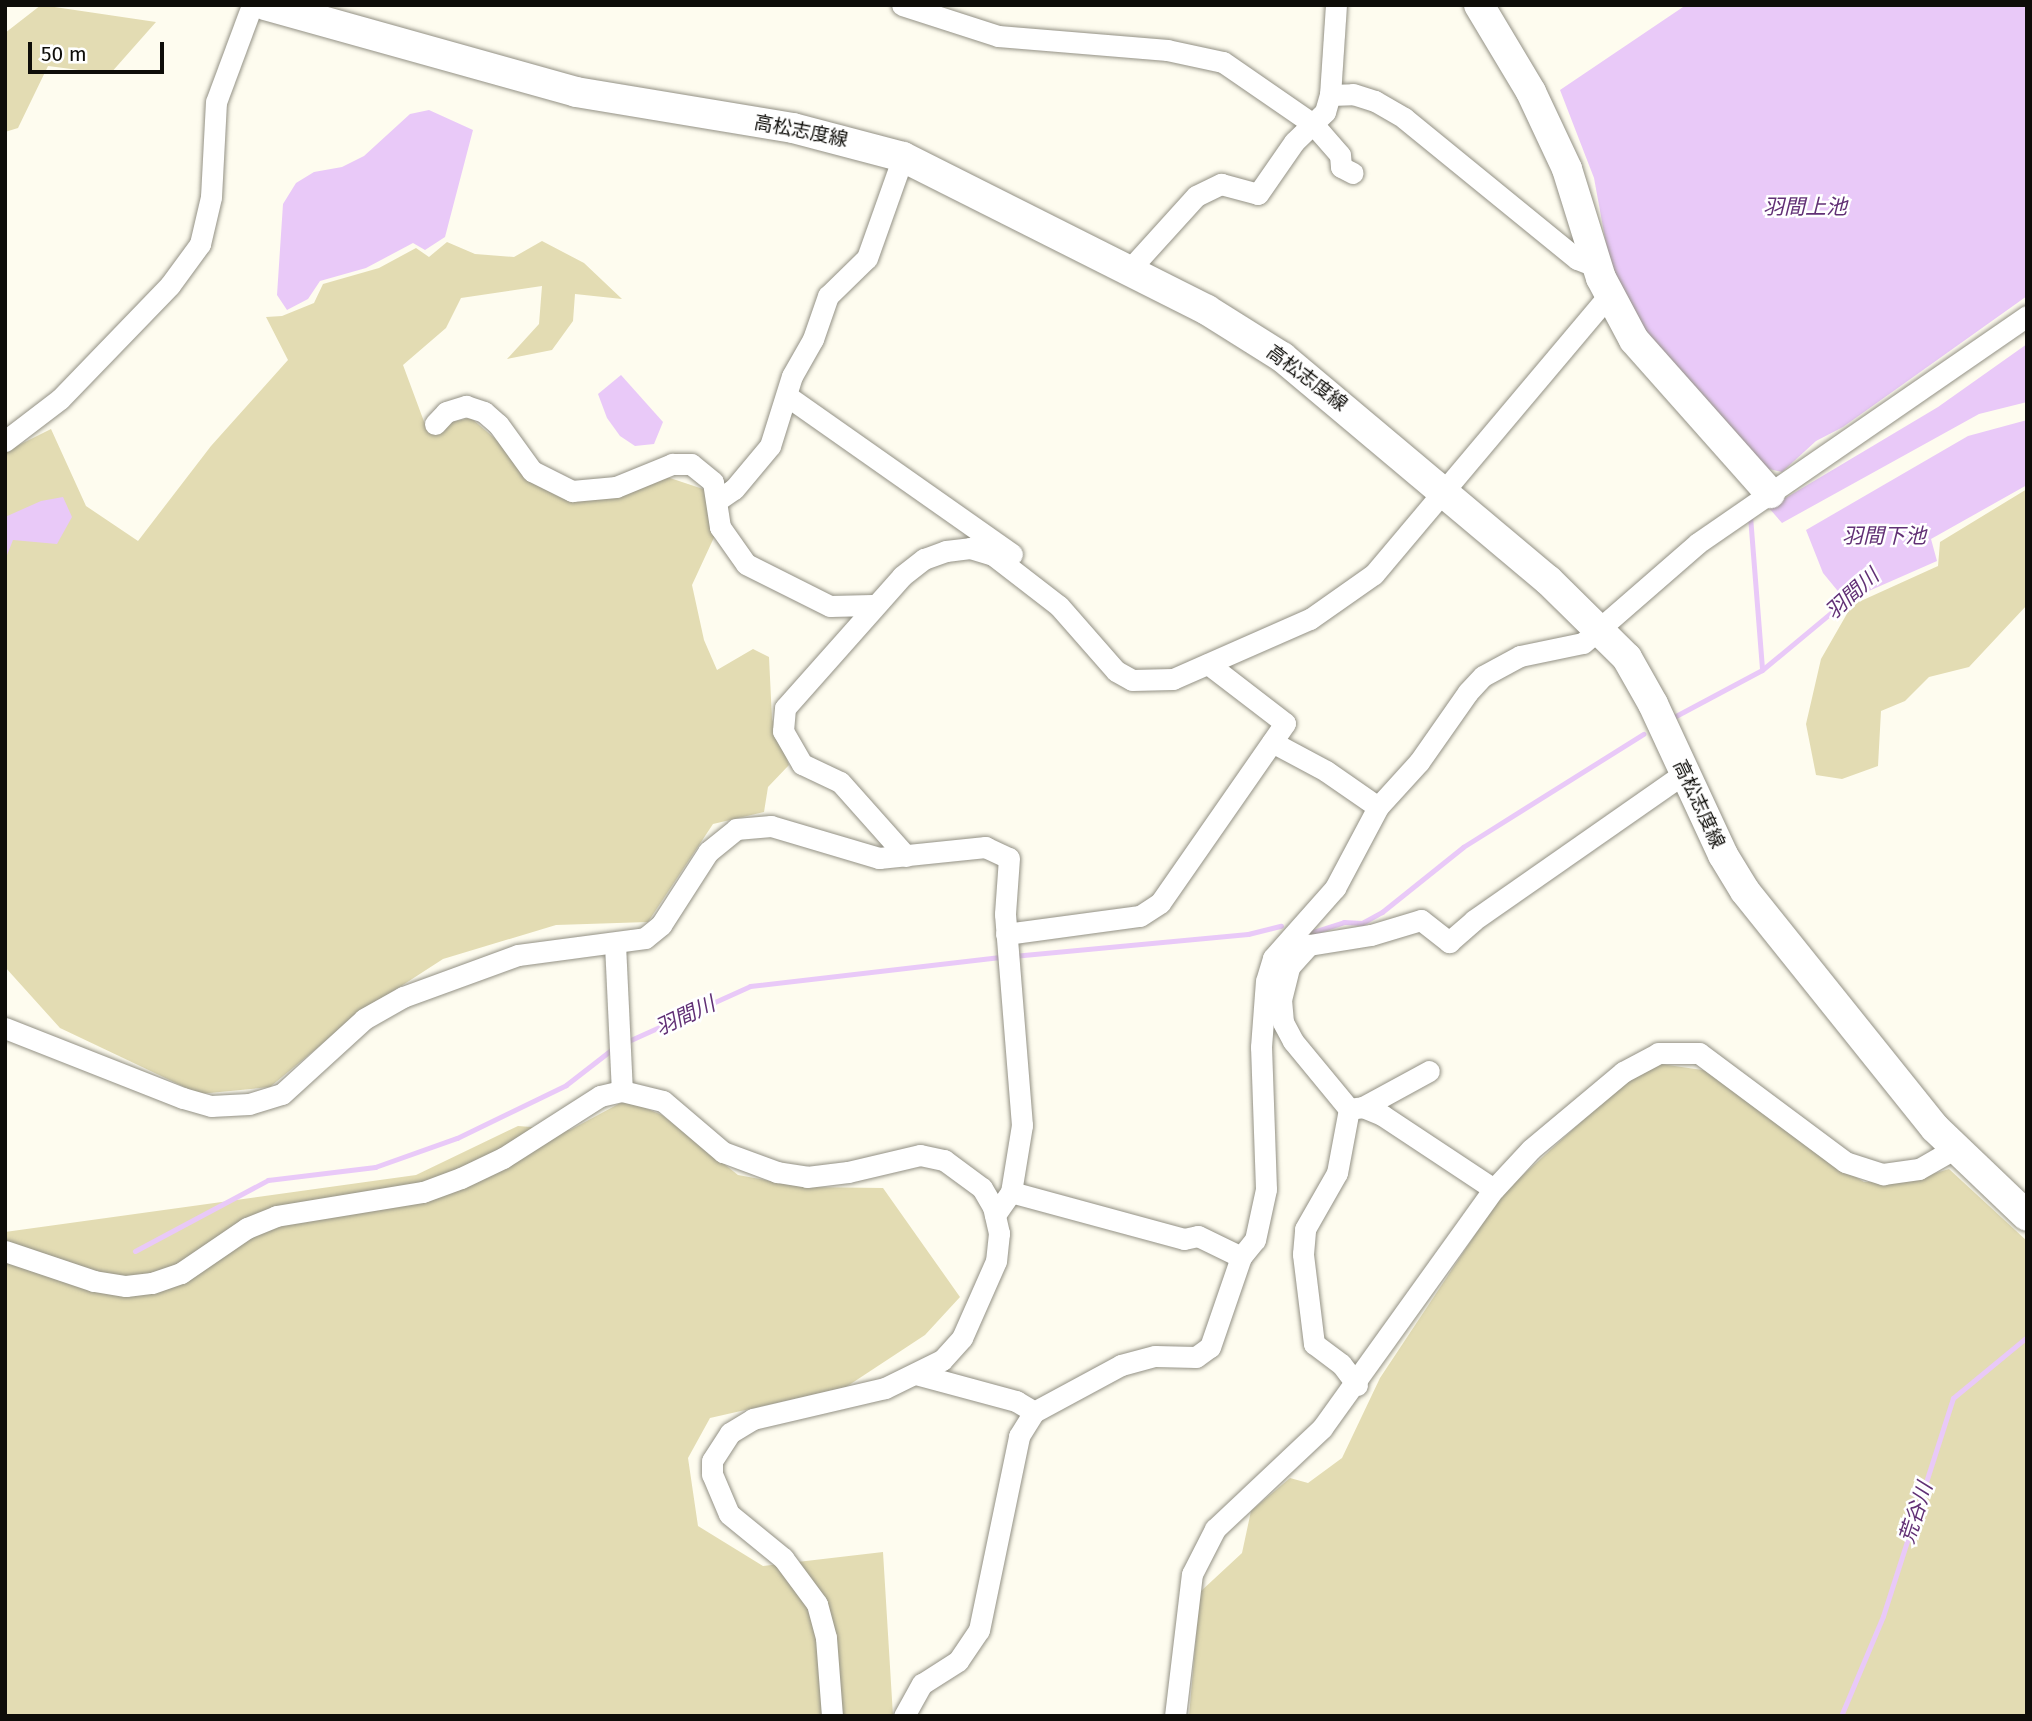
<!DOCTYPE html>
<meta charset="utf-8">
<style>
body{margin:0}
#map{position:relative;width:2032px;height:1721px;overflow:hidden;background:#fefcef;font-family:"Fira Sans","Noto Sans JP",sans-serif}
div>[style]{position:absolute}
[style*='--x']{left:calc(var(--x)*1px);top:calc(var(--y)*1px);width:calc(var(--w)*1px);rotate:calc(var(--a)*1deg)}
.green>*{inset:0;background:#e3dcb3}
.water>*{inset:0;background:#e9c9f8}
.stream>*{height:5px;margin:-2.5px;padding:0 2.5px;transform-origin:2.5px;border-radius:2.5px;background:#e9c9f8}
.roads{filter:drop-shadow(0 0 2px #939185) drop-shadow(0 0 2px #939185)}
.street>*{height:21px;margin:-10.5px;padding:0 10.5px;transform-origin:10.5px;border-radius:10.5px;background:#fff}
.secondary>*{height:30px;margin:-15px;padding:0 15px;transform-origin:15px;border-radius:15px;background:#fff}
span{translate:-50% -50%;white-space:nowrap;text-align:center;line-height:1.15;-webkit-text-stroke:5px #fff;paint-order:stroke}
.street-label{font-size:19px;color:#0e0d09}
.water-label{font-size:21px;color:#613075;font-style:italic}
.frame{position:absolute;inset:0;border:7px solid #0e0d09;pointer-events:none}
.scale{position:absolute;left:28px;top:42px;width:136px;height:32px;box-sizing:border-box;border:4px solid #0e0d09;border-top:0;padding-left:9px;font-size:21px;line-height:24px;white-space:nowrap;color:#0e0d09;-webkit-text-stroke:5px #fff;paint-order:stroke}
</style>
<div id="map">
<div class="green">
<div style="clip-path:polygon(41px 5px,156px 22px,110px 74px,48px 66px,18px 128px,5px 132px,5px 33px)"></div>
<div style="clip-path:polygon(542px 241px,584px 263px,622px 299px,575px 294px,573px 321px,552px 350px,507px 359px,539px 324px,542px 286px,461px 298px,446px 328px,403px 365px,426px 427px,471px 418px,563px 497px,667px 477px,712px 492px,717px 531px,692px 585px,704px 640px,717px 670px,753px 649px,769px 657px,772px 719px,789px 765px,768px 787px,764px 812px,713px 824px,648px 922px,556px 925px,443px 959px,358px 1014px,270px 1087px,199px 1094px,60px 1028px,5px 967px,5px 452px,51px 429px,86px 506px,138px 541px,211px 446px,288px 360px,266px 317px,282px 316px,314px 303px,323px 284px,379px 268px,416px 248px,429px 257px,447px 242px,475px 254px,514px 257px)"></div>
<div style="clip-path:polygon(2027px 489px,2027px 605px,1969px 667px,1929px 677px,1905px 701px,1881px 711px,1878px 766px,1842px 779px,1816px 775px,1806px 724px,1821px 659px,1852px 605px,1938px 566px,1940px 542px)"></div>
<div style="clip-path:polygon(1661px 1064px,1709px 1071px,1821px 1156px,1864px 1182px,1906px 1182px,1949px 1169px,2027px 1241px,2027px 1716px,1189px 1716px,1200px 1592px,1242px 1553px,1251px 1511px,1290px 1478px,1308px 1483px,1342px 1458px,1380px 1378px,1502px 1194px,1624px 1083px)"></div>
<div style="clip-path:polygon(626px 1100px,662px 1115px,738px 1175px,803px 1187px,883px 1188px,960px 1297px,925px 1335px,846px 1387px,710px 1418px,688px 1458px,698px 1526px,763px 1566px,883px 1552px,893px 1716px,5px 1716px,5px 1232px,416px 1175px,518px 1126px,570px 1130px)"></div>
</div>
<div class="water">
<div style="clip-path:polygon(1686px 5px,2027px 5px,2027px 296px,1843px 427px,1816px 441px,1782px 472px,1760px 467px,1635px 329px,1607px 249px,1594px 178px,1560px 90px)"></div>
<div style="clip-path:polygon(429px 110px,473px 130px,445px 237px,425px 250px,413px 243px,366px 268px,320px 281px,308px 299px,287px 310px,277px 295px,283px 204px,296px 183px,314px 172px,342px 167px,364px 156px,410px 114px)"></div>
<div style="clip-path:polygon(2027px 344px,2027px 402px,1979px 414px,1782px 523px,1769px 508px,1938px 407px)"></div>
<div style="clip-path:polygon(621px 375px,663px 422px,654px 444px,635px 446px,620px 436px,607px 418px,598px 394px)"></div>
<div style="clip-path:polygon(2027px 420px,2027px 485px,1931px 539px,1937px 561px,1846px 601px,1823px 573px,1806px 530px,1968px 436px)"></div>
<div style="clip-path:polygon(63px 497px,72px 517px,57px 544px,13px 540px,5px 560px,5px 517px,41px 501px)"></div>
</div>
<div class="stream">
<div style="--x:1750;--y:516;--w:154;--a:85.5"></div>
<div style="--x:1672;--y:718;--w:102;--a:-28.1"></div>
<div style="--x:1762;--y:670;--w:116;--a:-39.7"></div>
<div style="--x:1304;--y:935;--w:42;--a:-18"></div>
<div style="--x:1344;--y:922;--w:18;--a:3"></div>
<div style="--x:1362;--y:923;--w:23;--a:-29"></div>
<div style="--x:1382;--y:912;--w:104;--a:-38.7"></div>
<div style="--x:1463;--y:847;--w:213;--a:-32.1"></div>
<div style="--x:1012;--y:956;--w:237;--a:-5.3"></div>
<div style="--x:1248;--y:934;--w:34;--a:-14"></div>
<div style="--x:624;--y:1043;--w:138;--a:-24.3"></div>
<div style="--x:750;--y:986;--w:254;--a:-6.6"></div>
<div style="--x:135;--y:1251;--w:151;--a:-28.1"></div>
<div style="--x:268;--y:1180;--w:108;--a:-6.9"></div>
<div style="--x:375;--y:1167;--w:87;--a:-19.5"></div>
<div style="--x:457;--y:1138;--w:121;--a:-25.9"></div>
<div style="--x:566;--y:1085;--w:62;--a:-37.8"></div>
<div style="--x:1841;--y:1716;--w:108;--a:-67.2"></div>
<div style="--x:1883;--y:1616;--w:229;--a:-72.2"></div>
<div style="--x:1953;--y:1398;--w:96;--a:-39.5"></div>
</div>
<div class="roads">
<div class="street">
<div style="--x:902;--y:5;--w:101;--a:17.9"></div>
<div style="--x:998;--y:36;--w:170;--a:4.7"></div>
<div style="--x:1167;--y:50;--w:57;--a:12.1"></div>
<div style="--x:1223;--y:62;--w:109;--a:34.6"></div>
<div style="--x:1313;--y:124;--w:41;--a:48.9"></div>
<div style="--x:1340;--y:155;--w:12;--a:85"></div>
<div style="--x:1341;--y:167;--w:13;--a:27"></div>
<div style="--x:1330;--y:95;--w:23;--a:-2"></div>
<div style="--x:1353;--y:94;--w:23;--a:18"></div>
<div style="--x:1375;--y:101;--w:34;--a:30"></div>
<div style="--x:1404;--y:118;--w:223;--a:39.2"></div>
<div style="--x:1577;--y:259;--w:22;--a:21"></div>
<div style="--x:1129;--y:270;--w:100;--a:-47.8"></div>
<div style="--x:1196;--y:196;--w:28;--a:-26"></div>
<div style="--x:1221;--y:184;--w:38;--a:15"></div>
<div style="--x:1258;--y:194;--w:63;--a:-55.3"></div>
<div style="--x:1294;--y:142;--w:43;--a:-44.1"></div>
<div style="--x:1325;--y:112;--w:18;--a:-74"></div>
<div style="--x:1330;--y:95;--w:90;--a:-86.2"></div>
<div style="--x:787;--y:396;--w:275;--a:35.1"></div>
<div style="--x:435;--y:424;--w:16;--a:-47"></div>
<div style="--x:446;--y:412;--w:21;--a:-17"></div>
<div style="--x:466;--y:406;--w:19;--a:18"></div>
<div style="--x:484;--y:412;--w:18;--a:41"></div>
<div style="--x:498;--y:424;--w:58;--a:54.1"></div>
<div style="--x:532;--y:471;--w:45;--a:26.6"></div>
<div style="--x:572;--y:491;--w:44;--a:-5.2"></div>
<div style="--x:616;--y:487;--w:61;--a:-22.3"></div>
<div style="--x:672;--y:464;--w:19;--a:0"></div>
<div style="--x:691;--y:464;--w:28;--a:39"></div>
<div style="--x:713;--y:482;--w:46;--a:81.2"></div>
<div style="--x:720;--y:527;--w:45;--a:54.9"></div>
<div style="--x:746;--y:564;--w:94;--a:26.6"></div>
<div style="--x:830;--y:606;--w:42;--a:-1.4"></div>
<div style="--x:5;--y:441;--w:69;--a:-37.4"></div>
<div style="--x:60;--y:399;--w:158;--a:-46"></div>
<div style="--x:170;--y:285;--w:51;--a:-53.8"></div>
<div style="--x:200;--y:244;--w:48;--a:-76.8"></div>
<div style="--x:211;--y:197;--w:95;--a:-87"></div>
<div style="--x:216;--y:102;--w:103;--a:-69.6"></div>
<div style="--x:718;--y:500;--w:19;--a:-35"></div>
<div style="--x:734;--y:489;--w:56;--a:-50.1"></div>
<div style="--x:770;--y:446;--w:73;--a:-72.6"></div>
<div style="--x:792;--y:376;--w:43;--a:-60.4"></div>
<div style="--x:813;--y:339;--w:46;--a:-70.8"></div>
<div style="--x:828;--y:296;--w:54;--a:-44.3"></div>
<div style="--x:867;--y:258;--w:107;--a:-70.4"></div>
<div style="--x:1272;--y:742;--w:61;--a:28.2"></div>
<div style="--x:1326;--y:771;--w:63;--a:34.7"></div>
<div style="--x:906;--y:856;--w:99;--a:-131.7"></div>
<div style="--x:840;--y:782;--w:42;--a:-154.7"></div>
<div style="--x:802;--y:764;--w:38;--a:-120"></div>
<div style="--x:783;--y:731;--w:23;--a:-85"></div>
<div style="--x:785;--y:708;--w:176;--a:-48.4"></div>
<div style="--x:902;--y:576;--w:28;--a:-38"></div>
<div style="--x:924;--y:559;--w:23;--a:-20"></div>
<div style="--x:946;--y:551;--w:24;--a:-7"></div>
<div style="--x:970;--y:548;--w:24;--a:17"></div>
<div style="--x:993;--y:555;--w:83;--a:37.7"></div>
<div style="--x:1059;--y:606;--w:86;--a:48.8"></div>
<div style="--x:1116;--y:671;--w:18;--a:29"></div>
<div style="--x:1132;--y:680;--w:41;--a:-1.4"></div>
<div style="--x:1173;--y:679;--w:150;--a:-23.7"></div>
<div style="--x:1310;--y:619;--w:78;--a:-35.1"></div>
<div style="--x:1374;--y:574;--w:365;--a:-49.9"></div>
<div style="--x:1006;--y:934;--w:135;--a:-7.7"></div>
<div style="--x:1140;--y:916;--w:24;--a:-33"></div>
<div style="--x:1160;--y:903;--w:219;--a:-55.2"></div>
<div style="--x:1285;--y:723;--w:97;--a:-142.5"></div>
<div style="--x:615;--y:944;--w:147;--a:87.3"></div>
<div style="--x:5;--y:1028;--w:191;--a:21.5"></div>
<div style="--x:183;--y:1098;--w:29;--a:16"></div>
<div style="--x:211;--y:1106;--w:38;--a:-3"></div>
<div style="--x:249;--y:1104;--w:34;--a:-17"></div>
<div style="--x:282;--y:1094;--w:111;--a:-42.4"></div>
<div style="--x:364;--y:1019;--w:45;--a:-29.4"></div>
<div style="--x:403;--y:997;--w:122;--a:-20.1"></div>
<div style="--x:518;--y:955;--w:128;--a:-7.6"></div>
<div style="--x:645;--y:938;--w:21;--a:-39"></div>
<div style="--x:661;--y:925;--w:87;--a:-57.2"></div>
<div style="--x:708;--y:852;--w:36;--a:-39"></div>
<div style="--x:736;--y:829;--w:35;--a:-5"></div>
<div style="--x:771;--y:826;--w:113;--a:16.5"></div>
<div style="--x:879;--y:858;--w:107;--a:-5.9"></div>
<div style="--x:985;--y:847;--w:26;--a:25"></div>
<div style="--x:1009;--y:858;--w:56;--a:94.1"></div>
<div style="--x:1005;--y:914;--w:212;--a:85.4"></div>
<div style="--x:1022;--y:1125;--w:68;--a:99.3"></div>
<div style="--x:1011;--y:1192;--w:28;--a:125"></div>
<div style="--x:1363;--y:1107;--w:75;--a:-28.6"></div>
<div style="--x:1349;--y:1109;--w:14;--a:-8"></div>
<div style="--x:1363;--y:1107;--w:21;--a:23"></div>
<div style="--x:1382;--y:1115;--w:134;--a:33.5"></div>
<div style="--x:1011;--y:1192;--w:179;--a:15.2"></div>
<div style="--x:1184;--y:1239;--w:14;--a:-12"></div>
<div style="--x:1198;--y:1236;--w:48;--a:26"></div>
<div style="--x:5;--y:1251;--w:94;--a:18.6"></div>
<div style="--x:94;--y:1281;--w:32;--a:9"></div>
<div style="--x:126;--y:1286;--w:26;--a:-7"></div>
<div style="--x:152;--y:1283;--w:31;--a:-19"></div>
<div style="--x:181;--y:1273;--w:80;--a:-34.3"></div>
<div style="--x:247;--y:1228;--w:31;--a:-22"></div>
<div style="--x:276;--y:1216;--w:149;--a:-9.3"></div>
<div style="--x:423;--y:1192;--w:40;--a:-20.2"></div>
<div style="--x:461;--y:1178;--w:47;--a:-25.5"></div>
<div style="--x:503;--y:1158;--w:115;--a:-32.6"></div>
<div style="--x:600;--y:1096;--w:23;--a:-13"></div>
<div style="--x:622;--y:1091;--w:42;--a:13.7"></div>
<div style="--x:663;--y:1101;--w:79;--a:40.4"></div>
<div style="--x:723;--y:1152;--w:58;--a:20.3"></div>
<div style="--x:777;--y:1172;--w:30;--a:9"></div>
<div style="--x:807;--y:1177;--w:41;--a:-7"></div>
<div style="--x:848;--y:1172;--w:74;--a:-13.3"></div>
<div style="--x:920;--y:1155;--w:25;--a:12"></div>
<div style="--x:944;--y:1160;--w:47;--a:36.4"></div>
<div style="--x:982;--y:1188;--w:22;--a:60"></div>
<div style="--x:993;--y:1207;--w:27;--a:77"></div>
<div style="--x:999;--y:1233;--w:28;--a:96"></div>
<div style="--x:996;--y:1261;--w:84;--a:113.8"></div>
<div style="--x:962;--y:1338;--w:30;--a:132"></div>
<div style="--x:942;--y:1360;--w:64;--a:153.8"></div>
<div style="--x:885;--y:1388;--w:136;--a:166.8"></div>
<div style="--x:753;--y:1419;--w:27;--a:149"></div>
<div style="--x:730;--y:1433;--w:33;--a:123"></div>
<div style="--x:712;--y:1461;--w:13;--a:90"></div>
<div style="--x:712;--y:1474;--w:43;--a:67"></div>
<div style="--x:729;--y:1514;--w:70;--a:39.2"></div>
<div style="--x:783;--y:1558;--w:57;--a:53.5"></div>
<div style="--x:817;--y:1604;--w:35;--a:75"></div>
<div style="--x:826;--y:1638;--w:78;--a:85.6"></div>
<div style="--x:916;--y:1374;--w:104;--a:15.1"></div>
<div style="--x:1016;--y:1401;--w:21;--a:31"></div>
<div style="--x:1357;--y:1385;--w:26;--a:-127"></div>
<div style="--x:1341;--y:1364;--w:34;--a:-143"></div>
<div style="--x:1314;--y:1344;--w:91;--a:-97"></div>
<div style="--x:1303;--y:1254;--w:25;--a:-85"></div>
<div style="--x:1305;--y:1229;--w:64;--a:-60.3"></div>
<div style="--x:1337;--y:1173;--w:65;--a:-79.4"></div>
<div style="--x:1349;--y:1109;--w:88;--a:-129.5"></div>
<div style="--x:1293;--y:1041;--w:21;--a:-118"></div>
<div style="--x:1283;--y:1022;--w:22;--a:-95"></div>
<div style="--x:1281;--y:1000;--w:34;--a:-76"></div>
<div style="--x:1289;--y:967;--w:30;--a:-48"></div>
<div style="--x:1309;--y:945;--w:63;--a:-9.2"></div>
<div style="--x:1371;--y:935;--w:52;--a:-16.7"></div>
<div style="--x:1421;--y:920;--w:36;--a:38"></div>
<div style="--x:1449;--y:942;--w:33;--a:-41"></div>
<div style="--x:1474;--y:920;--w:257;--a:-34.9"></div>
<div style="--x:904;--y:1716;--w:37;--a:-61"></div>
<div style="--x:922;--y:1684;--w:43;--a:-32.6"></div>
<div style="--x:958;--y:1661;--w:37;--a:-56"></div>
<div style="--x:979;--y:1630;--w:198;--a:-78.3"></div>
<div style="--x:1019;--y:1436;--w:28;--a:-58"></div>
<div style="--x:1034;--y:1412;--w:99;--a:-28.4"></div>
<div style="--x:1121;--y:1365;--w:35;--a:-15"></div>
<div style="--x:1155;--y:1356;--w:41;--a:1.4"></div>
<div style="--x:1196;--y:1357;--w:17;--a:-36"></div>
<div style="--x:1210;--y:1347;--w:95;--a:-71"></div>
<div style="--x:1241;--y:1257;--w:22;--a:-51"></div>
<div style="--x:1255;--y:1240;--w:52;--a:-77.8"></div>
<div style="--x:1266;--y:1189;--w:142;--a:-92"></div>
<div style="--x:1261;--y:1047;--w:66;--a:-85.7"></div>
<div style="--x:1266;--y:981;--w:24;--a:-73"></div>
<div style="--x:1273;--y:958;--w:94;--a:-48.5"></div>
<div style="--x:1335;--y:888;--w:92;--a:-62"></div>
<div style="--x:1378;--y:807;--w:61;--a:-47.7"></div>
<div style="--x:1419;--y:762;--w:85;--a:-55"></div>
<div style="--x:1468;--y:692;--w:22;--a:-47"></div>
<div style="--x:1483;--y:676;--w:42;--a:-28.4"></div>
<div style="--x:1520;--y:656;--w:64;--a:-11.7"></div>
<div style="--x:1583;--y:643;--w:152;--a:-41"></div>
<div style="--x:1698;--y:543;--w:400;--a:-34.6"></div>
<div style="--x:1175;--y:1716;--w:143;--a:-83.2"></div>
<div style="--x:1192;--y:1574;--w:51;--a:-62.9"></div>
<div style="--x:1215;--y:1529;--w:147;--a:-43.3"></div>
<div style="--x:1322;--y:1428;--w:294;--a:-54.3"></div>
<div style="--x:1494;--y:1189;--w:54;--a:-47.2"></div>
<div style="--x:1531;--y:1149;--w:120;--a:-39.9"></div>
<div style="--x:1623;--y:1072;--w:40;--a:-28"></div>
<div style="--x:1658;--y:1053;--w:41;--a:0"></div>
<div style="--x:1699;--y:1053;--w:182;--a:36.7"></div>
<div style="--x:1845;--y:1162;--w:40;--a:18"></div>
<div style="--x:1883;--y:1174;--w:36;--a:-8"></div>
<div style="--x:1919;--y:1169;--w:40;--a:-29.7"></div>
</div>
<div class="secondary">
<div style="--x:265;--y:5;--w:323;--a:15.6"></div>
<div style="--x:576;--y:92;--w:220;--a:9.4"></div>
<div style="--x:793;--y:128;--w:114;--a:14.8"></div>
<div style="--x:903;--y:157;--w:340;--a:26.7"></div>
<div style="--x:1207;--y:310;--w:89;--a:32.1"></div>
<div style="--x:1282;--y:357;--w:347;--a:40"></div>
<div style="--x:1548;--y:580;--w:111;--a:44.6"></div>
<div style="--x:1627;--y:658;--w:53;--a:60.5"></div>
<div style="--x:1653;--y:704;--w:166;--a:65.1"></div>
<div style="--x:1723;--y:855;--w:42;--a:58.6"></div>
<div style="--x:1745;--y:891;--w:304;--a:51.3"></div>
<div style="--x:1935;--y:1128;--w:127;--a:43.7"></div>
<div style="--x:1479;--y:5;--w:101;--a:59.1"></div>
<div style="--x:1531;--y:92;--w:85;--a:64.9"></div>
<div style="--x:1567;--y:169;--w:114;--a:72.7"></div>
<div style="--x:1601;--y:278;--w:70;--a:62"></div>
<div style="--x:1634;--y:340;--w:205;--a:48.4"></div>
</div>
</div>
<div class="street-label">
<span style="left:801px;top:131px;rotate:11deg">高松志度線</span>
<span style="left:1307px;top:378px;rotate:37deg">高松志度線</span>
<span style="left:1699px;top:804px;rotate:65deg">高松志度線</span>
</div>
<div class="water-label">
<span style="left:1805px;top:207px">羽間上池</span>
<span style="left:1884px;top:536px">羽間下池</span>
<span style="left:1852px;top:594px;rotate:-42deg">羽間川</span>
<span style="left:685px;top:1016px;rotate:-25deg">羽間川</span>
<span style="left:1916px;top:1513px;rotate:-72deg">荒谷川</span>
</div>
<div class="frame"></div>
<div class="scale">50 m</div>
</div>
